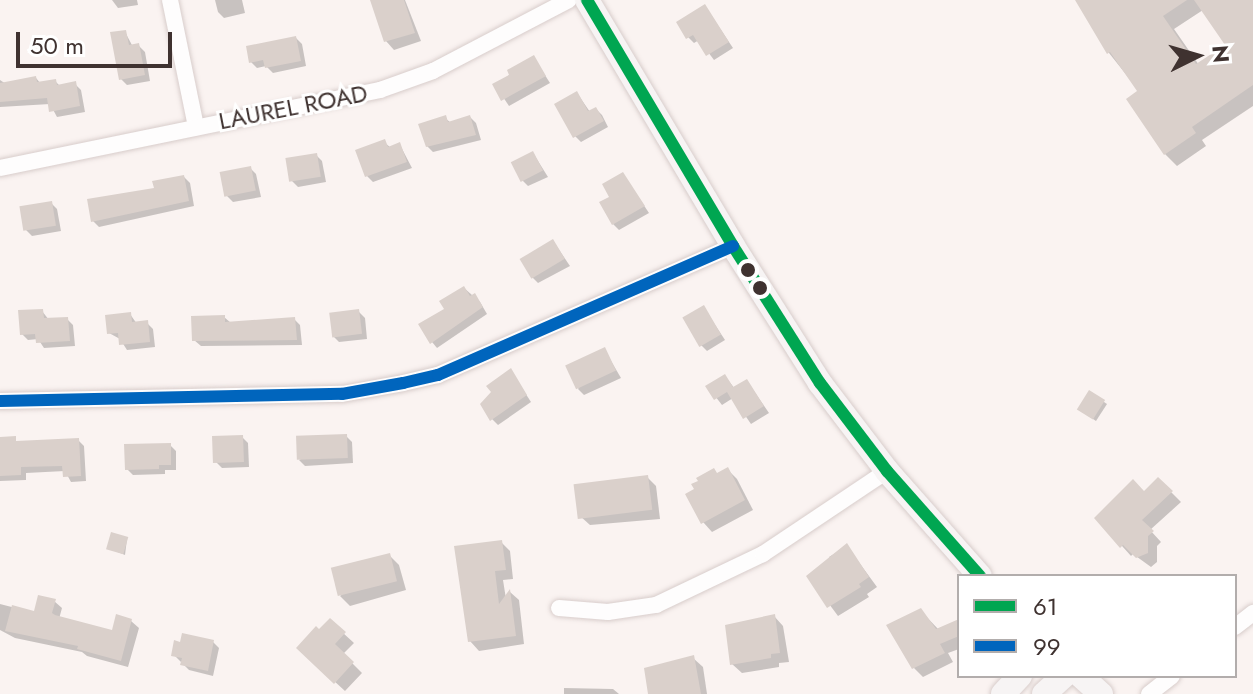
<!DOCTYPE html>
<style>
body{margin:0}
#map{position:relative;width:1253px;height:694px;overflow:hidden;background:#faf3f1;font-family:Jost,sans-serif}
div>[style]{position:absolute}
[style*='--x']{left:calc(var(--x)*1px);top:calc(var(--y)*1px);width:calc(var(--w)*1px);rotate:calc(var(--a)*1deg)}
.shadow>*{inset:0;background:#0003}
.building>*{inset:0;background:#dad0cb;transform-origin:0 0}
.roads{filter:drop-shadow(0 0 2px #d8cdcb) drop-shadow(0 0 2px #d8cdcb)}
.minor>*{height:16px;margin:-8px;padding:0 8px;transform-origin:8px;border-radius:8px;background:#fefdfd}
.secondary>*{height:24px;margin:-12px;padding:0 12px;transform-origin:12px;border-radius:12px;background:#f7f4f4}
.bus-1>*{height:12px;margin:-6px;padding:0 6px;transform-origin:6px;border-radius:6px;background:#00a651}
.bus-2>*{height:12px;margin:-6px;padding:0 6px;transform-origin:6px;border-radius:6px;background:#0065bd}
.dots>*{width:22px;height:22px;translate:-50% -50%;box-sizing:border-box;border:4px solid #fff;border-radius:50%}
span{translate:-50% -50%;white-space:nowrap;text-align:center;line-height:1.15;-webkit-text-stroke:6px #fff;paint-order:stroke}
.street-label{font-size:24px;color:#3f3230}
.legend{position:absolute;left:957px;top:574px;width:280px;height:104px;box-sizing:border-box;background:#fff;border:2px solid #b2adac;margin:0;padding:10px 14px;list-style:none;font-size:24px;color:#3f3230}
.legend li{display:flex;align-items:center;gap:16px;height:40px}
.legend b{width:40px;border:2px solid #b2adac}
.north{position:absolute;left:1157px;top:16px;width:80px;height:80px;-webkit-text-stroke:6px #fff;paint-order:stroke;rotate:85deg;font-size:22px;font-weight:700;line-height:32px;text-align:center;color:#3f3230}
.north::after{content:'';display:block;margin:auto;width:28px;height:36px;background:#3f3230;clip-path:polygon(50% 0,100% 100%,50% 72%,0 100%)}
.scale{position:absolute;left:16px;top:32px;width:156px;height:36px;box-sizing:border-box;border:4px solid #3f3230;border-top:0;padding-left:10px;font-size:24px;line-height:28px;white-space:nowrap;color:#3f3230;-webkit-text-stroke:6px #fff;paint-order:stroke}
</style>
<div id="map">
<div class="shadow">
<div style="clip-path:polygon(112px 0,137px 0,138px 5px,118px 8px)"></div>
<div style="clip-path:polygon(215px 0,242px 0,245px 13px,224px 18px,218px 12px)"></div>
<div style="clip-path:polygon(372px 0,405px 0,421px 41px,394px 50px,386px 41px)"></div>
<div style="clip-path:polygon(evenodd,1076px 0,1253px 0,1253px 106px,1202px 140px,1206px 146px,1177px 166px,1165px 154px,1140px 92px,1109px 53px,1076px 0,1203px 10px,1227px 46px,1199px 65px,1174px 29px,1203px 10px)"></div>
<div style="clip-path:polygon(705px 6px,733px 48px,714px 60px,699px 40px,694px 43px,688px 37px)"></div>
<div style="clip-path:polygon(125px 32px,133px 47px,139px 46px,145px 52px,150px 81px,127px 85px,121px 79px)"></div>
<div style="clip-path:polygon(296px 38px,302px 44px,306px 66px,273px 73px,266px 66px,257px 68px,251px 62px)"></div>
<div style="clip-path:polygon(534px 58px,550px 83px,509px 106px,495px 85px)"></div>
<div style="clip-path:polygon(36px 78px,41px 84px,55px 81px,60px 86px,75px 84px,81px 90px,85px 112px,57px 117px,50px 104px,0 107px,0 80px,6px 84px)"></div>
<div style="clip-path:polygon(577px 93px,590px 112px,596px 109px,602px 115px,608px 127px,581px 142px,575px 136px)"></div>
<div style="clip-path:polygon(470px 117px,476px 123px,481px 140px,433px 152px,427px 146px,445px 118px,451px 123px)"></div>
<div style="clip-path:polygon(384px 142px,391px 148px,400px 145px,412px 168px,373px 182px,367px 176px)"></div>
<div style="clip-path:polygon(533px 153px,548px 177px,528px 186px,522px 180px)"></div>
<div style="clip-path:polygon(316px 155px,322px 161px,326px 182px,298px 187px,292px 181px)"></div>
<div style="clip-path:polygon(250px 168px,256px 174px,261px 197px,233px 202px,227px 196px)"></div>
<div style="clip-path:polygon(623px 174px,649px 213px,619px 230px,613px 224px,612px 197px)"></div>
<div style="clip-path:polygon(184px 177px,190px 183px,194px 206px,99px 227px,93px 221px)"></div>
<div style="clip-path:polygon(51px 203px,57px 209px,61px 231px,32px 236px,26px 230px)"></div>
<div style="clip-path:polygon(553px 241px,570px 266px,538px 283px,532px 277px)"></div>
<div style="clip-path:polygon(464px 288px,480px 302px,487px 314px,437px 348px,432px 342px)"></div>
<div style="clip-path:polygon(704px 308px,725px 340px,707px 351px,701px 345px)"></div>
<div style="clip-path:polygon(42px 311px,49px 320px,67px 319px,73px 325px,75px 346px,44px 348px,38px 339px,28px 340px,22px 334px)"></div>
<div style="clip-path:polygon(359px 312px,365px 318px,367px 339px,339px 342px,333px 336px)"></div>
<div style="clip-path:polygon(130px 314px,137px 324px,147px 323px,153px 329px,155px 347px,127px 350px,120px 339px,109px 333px)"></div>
<div style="clip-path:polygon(224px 317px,231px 323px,294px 319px,300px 325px,302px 345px,201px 346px,194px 340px)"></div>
<div style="clip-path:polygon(604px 349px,621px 378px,584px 395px,578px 389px)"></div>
<div style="clip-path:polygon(511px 371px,531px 402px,498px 425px,492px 419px)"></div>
<div style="clip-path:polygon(725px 376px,735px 389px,747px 381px,769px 413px,751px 424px,733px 398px,722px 405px,708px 387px)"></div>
<div style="clip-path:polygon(1089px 392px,1107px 404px,1096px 421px,1081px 411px)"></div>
<div style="clip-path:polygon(346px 436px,352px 442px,353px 463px,305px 466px,299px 460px)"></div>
<div style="clip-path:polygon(242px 437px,248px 443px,249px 467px,222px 468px,216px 462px)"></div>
<div style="clip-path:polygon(78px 440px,84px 446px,86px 481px,71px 482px,65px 471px,26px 473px,26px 480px,0 481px,0 445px)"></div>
<div style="clip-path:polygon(170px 445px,176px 451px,176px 470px,165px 470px,165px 474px,133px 475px,127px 469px)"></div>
<div style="clip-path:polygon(727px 469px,737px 479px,753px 510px,712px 532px,703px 522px,718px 474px)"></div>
<div style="clip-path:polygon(647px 477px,656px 486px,660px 519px,590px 525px,580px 516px)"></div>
<div style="clip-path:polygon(1158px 479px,1181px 502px,1150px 530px,1161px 542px,1157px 546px,1157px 562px,1151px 567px,1133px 554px,1131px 556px,1097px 518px,1144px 493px)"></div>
<div style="clip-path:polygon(127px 539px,125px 555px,108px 548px)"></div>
<div style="clip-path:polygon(501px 542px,510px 551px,513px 579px,503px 580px,506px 599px,510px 592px,519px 600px,524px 644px,479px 651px,470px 641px)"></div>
<div style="clip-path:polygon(847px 546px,877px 587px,867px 594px,869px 597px,838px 616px,809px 577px,832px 562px,829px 557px)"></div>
<div style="clip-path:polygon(390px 556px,399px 565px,406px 590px,350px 606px,340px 596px)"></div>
<div style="clip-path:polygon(54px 601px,62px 608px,59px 619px,113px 633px,131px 621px,139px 628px,128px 667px,87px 656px,82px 652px,15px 638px,0 630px,0 604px,35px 613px)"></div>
<div style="clip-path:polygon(920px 610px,939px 630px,959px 621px,959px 649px,948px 653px,953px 662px,923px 677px,914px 668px)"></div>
<div style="clip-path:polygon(774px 616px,783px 626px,789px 662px,779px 663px,779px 667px,742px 673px,732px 664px)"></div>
<div style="clip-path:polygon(330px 621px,354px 643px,343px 654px,362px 673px,345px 691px,298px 648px)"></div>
<div style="clip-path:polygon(213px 642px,219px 648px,213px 676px,189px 670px,174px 655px)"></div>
<div style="clip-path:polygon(693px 658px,703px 667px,707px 694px,650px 694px)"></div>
<div style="clip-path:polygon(564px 688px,613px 689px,619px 694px,564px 694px)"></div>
</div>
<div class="building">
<div style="clip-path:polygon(370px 0,404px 0,415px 33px,384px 42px)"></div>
<div style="clip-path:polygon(1075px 0,1187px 0,1163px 16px,1196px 64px,1225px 45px,1194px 0,1253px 0,1253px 85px,1192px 127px,1196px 133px,1164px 155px,1126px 99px,1137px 91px,1110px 52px,1107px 54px)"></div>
<div style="clip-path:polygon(705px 4px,729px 42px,706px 56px,693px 35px,686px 39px,676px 22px)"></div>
<div style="clip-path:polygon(126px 30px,129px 45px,139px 43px,145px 75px,119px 80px,110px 32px)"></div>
<div style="clip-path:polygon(296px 36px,301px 61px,265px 68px,263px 60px,249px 63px,246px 46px)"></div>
<div style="clip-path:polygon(534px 55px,546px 76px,501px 101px,492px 84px,509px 75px,507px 70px)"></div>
<div style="clip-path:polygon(36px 76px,37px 82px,56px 79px,57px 85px,76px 81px,80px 106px,49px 112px,47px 98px,0 102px,0 83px)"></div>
<div style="clip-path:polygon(577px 91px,588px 111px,596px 107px,604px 121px,573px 138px,554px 104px)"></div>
<div style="clip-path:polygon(446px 115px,448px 122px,470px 115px,476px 135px,426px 147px,418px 124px)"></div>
<div style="clip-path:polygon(385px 139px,388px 147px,400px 142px,407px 162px,365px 177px,355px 150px)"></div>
<div style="left:533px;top:151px;width:22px;height:25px;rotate:63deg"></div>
<div style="left:317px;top:153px;width:24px;height:32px;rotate:81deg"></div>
<div style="left:251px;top:166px;width:25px;height:32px;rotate:79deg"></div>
<div style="clip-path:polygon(623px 172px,645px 206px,612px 225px,599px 202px,609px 197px,602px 184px)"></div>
<div style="clip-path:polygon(184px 175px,189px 201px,91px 222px,87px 199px,154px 188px,152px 181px)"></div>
<div style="left:52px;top:201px;width:25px;height:33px;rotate:81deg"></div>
<div style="left:553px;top:239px;width:23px;height:39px;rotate:59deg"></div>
<div style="clip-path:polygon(464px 286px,470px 296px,475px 293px,483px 307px,430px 344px,418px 324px,444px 309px,439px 301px)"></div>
<div style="left:704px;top:305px;width:34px;height:25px;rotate:60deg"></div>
<div style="clip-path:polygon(43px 309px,44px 318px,68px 317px,70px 341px,36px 343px,35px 334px,20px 335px,18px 310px)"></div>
<div style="left:359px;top:309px;width:25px;height:30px;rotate:83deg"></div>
<div style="clip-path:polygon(131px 312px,132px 322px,148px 320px,150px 342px,119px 345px,118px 333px,107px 334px,105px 315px)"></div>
<div style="clip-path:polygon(225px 315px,225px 322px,295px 317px,297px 340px,192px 341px,191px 316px)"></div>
<div style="left:605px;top:347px;width:26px;height:44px;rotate:65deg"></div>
<div style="clip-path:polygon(511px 368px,527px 395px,490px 421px,480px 404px,491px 392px,486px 386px)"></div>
<div style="clip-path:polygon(725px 374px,733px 387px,747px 379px,764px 406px,743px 419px,727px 392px,714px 400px,705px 386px)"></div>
<div style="left:1089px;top:390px;width:19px;height:23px;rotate:32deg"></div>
<div style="left:347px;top:434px;width:24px;height:51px;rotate:88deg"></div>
<div style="left:243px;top:435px;width:27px;height:31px;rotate:88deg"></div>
<div style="clip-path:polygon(16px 436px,16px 441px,79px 438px,81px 476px,63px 477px,62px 466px,21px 467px,21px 475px,0 476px,0 437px)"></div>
<div style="clip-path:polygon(171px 443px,171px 465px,159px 465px,159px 469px,125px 470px,124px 444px)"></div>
<div style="clip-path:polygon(728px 467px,745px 500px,701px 524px,685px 494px,694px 489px,691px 484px,698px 481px,696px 478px,714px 468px,717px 473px)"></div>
<div style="left:648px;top:475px;width:35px;height:75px;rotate:83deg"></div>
<div style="clip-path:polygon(1158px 477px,1173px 491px,1142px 520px,1154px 531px,1148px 536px,1148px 553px,1136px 558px,1123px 545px,1120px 548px,1094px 518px,1133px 479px,1144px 491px)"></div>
<div style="left:111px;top:532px;width:18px;height:18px;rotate:16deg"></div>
<div style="clip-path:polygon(502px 540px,506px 570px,495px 571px,499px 604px,510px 589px,516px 636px,468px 642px,454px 546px)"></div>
<div style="clip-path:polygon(847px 543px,869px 577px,859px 584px,861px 587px,827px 608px,806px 576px)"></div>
<div style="left:390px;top:553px;width:29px;height:61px;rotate:76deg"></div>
<div style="clip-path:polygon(38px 595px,56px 599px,52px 613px,55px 615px,112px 630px,116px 614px,132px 619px,121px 661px,77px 649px,78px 646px,5px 631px,12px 605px,34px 611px)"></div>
<div style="clip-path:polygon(921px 608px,936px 629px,959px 619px,959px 636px,940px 644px,945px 653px,912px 669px,886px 625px)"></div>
<div style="clip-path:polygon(775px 614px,780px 653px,771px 654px,771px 658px,730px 665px,725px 625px)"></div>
<div style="clip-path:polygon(330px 618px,346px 632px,335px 644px,354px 662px,334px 684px,296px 648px,316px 626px,319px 629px)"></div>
<div style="clip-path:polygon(182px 633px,214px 640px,208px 671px,180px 665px,182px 658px,171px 656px,174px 640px,180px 642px)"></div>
<div style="clip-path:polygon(694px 655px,701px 694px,648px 694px,644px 668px)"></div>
</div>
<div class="roads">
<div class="minor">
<div style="--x:170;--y:0;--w:130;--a:78.4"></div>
<div style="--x:0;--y:168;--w:388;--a:-11.6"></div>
<div style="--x:380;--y:90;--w:56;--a:-19.7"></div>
<div style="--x:433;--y:71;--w:153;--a:-27.6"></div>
<div style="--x:0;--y:401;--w:342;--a:-1.2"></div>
<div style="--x:342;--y:394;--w:62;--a:-10.2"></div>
<div style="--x:403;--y:383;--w:36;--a:-13"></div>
<div style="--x:438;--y:375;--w:322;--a:-23.6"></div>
<div style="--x:559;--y:608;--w:49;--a:4.7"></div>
<div style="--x:608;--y:612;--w:49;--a:-8.3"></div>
<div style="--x:656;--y:605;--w:119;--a:-25.5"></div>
<div style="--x:763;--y:554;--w:149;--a:-33.8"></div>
<div style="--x:1235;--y:627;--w:23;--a:-38"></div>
<div style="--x:1149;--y:694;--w:29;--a:-38"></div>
</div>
<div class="secondary">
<div style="--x:587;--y:0;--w:286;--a:59.3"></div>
<div style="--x:733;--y:246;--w:162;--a:57.6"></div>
<div style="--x:820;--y:383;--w:111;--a:52.7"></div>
<div style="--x:887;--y:471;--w:140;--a:48.5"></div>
<div style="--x:1081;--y:676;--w:27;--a:42"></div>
<div style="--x:1003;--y:694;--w:25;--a:-47"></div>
<div style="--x:1044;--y:694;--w:27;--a:-42"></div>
</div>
</div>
<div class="bus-1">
<div style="--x:587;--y:0;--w:286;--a:59.3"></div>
<div style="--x:733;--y:246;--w:162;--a:57.6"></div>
<div style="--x:820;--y:383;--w:111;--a:52.7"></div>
<div style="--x:887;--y:471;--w:140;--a:48.5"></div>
</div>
<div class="bus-2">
<div style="--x:0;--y:401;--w:342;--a:-1.2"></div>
<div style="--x:342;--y:394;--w:62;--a:-10.2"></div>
<div style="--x:403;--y:383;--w:36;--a:-13"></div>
<div style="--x:438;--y:375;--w:322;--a:-23.6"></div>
</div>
<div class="dots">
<div style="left:748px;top:270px;background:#3f3230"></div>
<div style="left:760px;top:288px;background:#3f3230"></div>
</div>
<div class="street-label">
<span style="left:293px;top:107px;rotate:-11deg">LAUREL ROAD</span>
</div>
<ul class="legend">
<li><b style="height:10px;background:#00a651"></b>61</li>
<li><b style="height:10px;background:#0065bd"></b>99</li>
</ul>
<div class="north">N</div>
<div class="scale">50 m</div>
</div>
